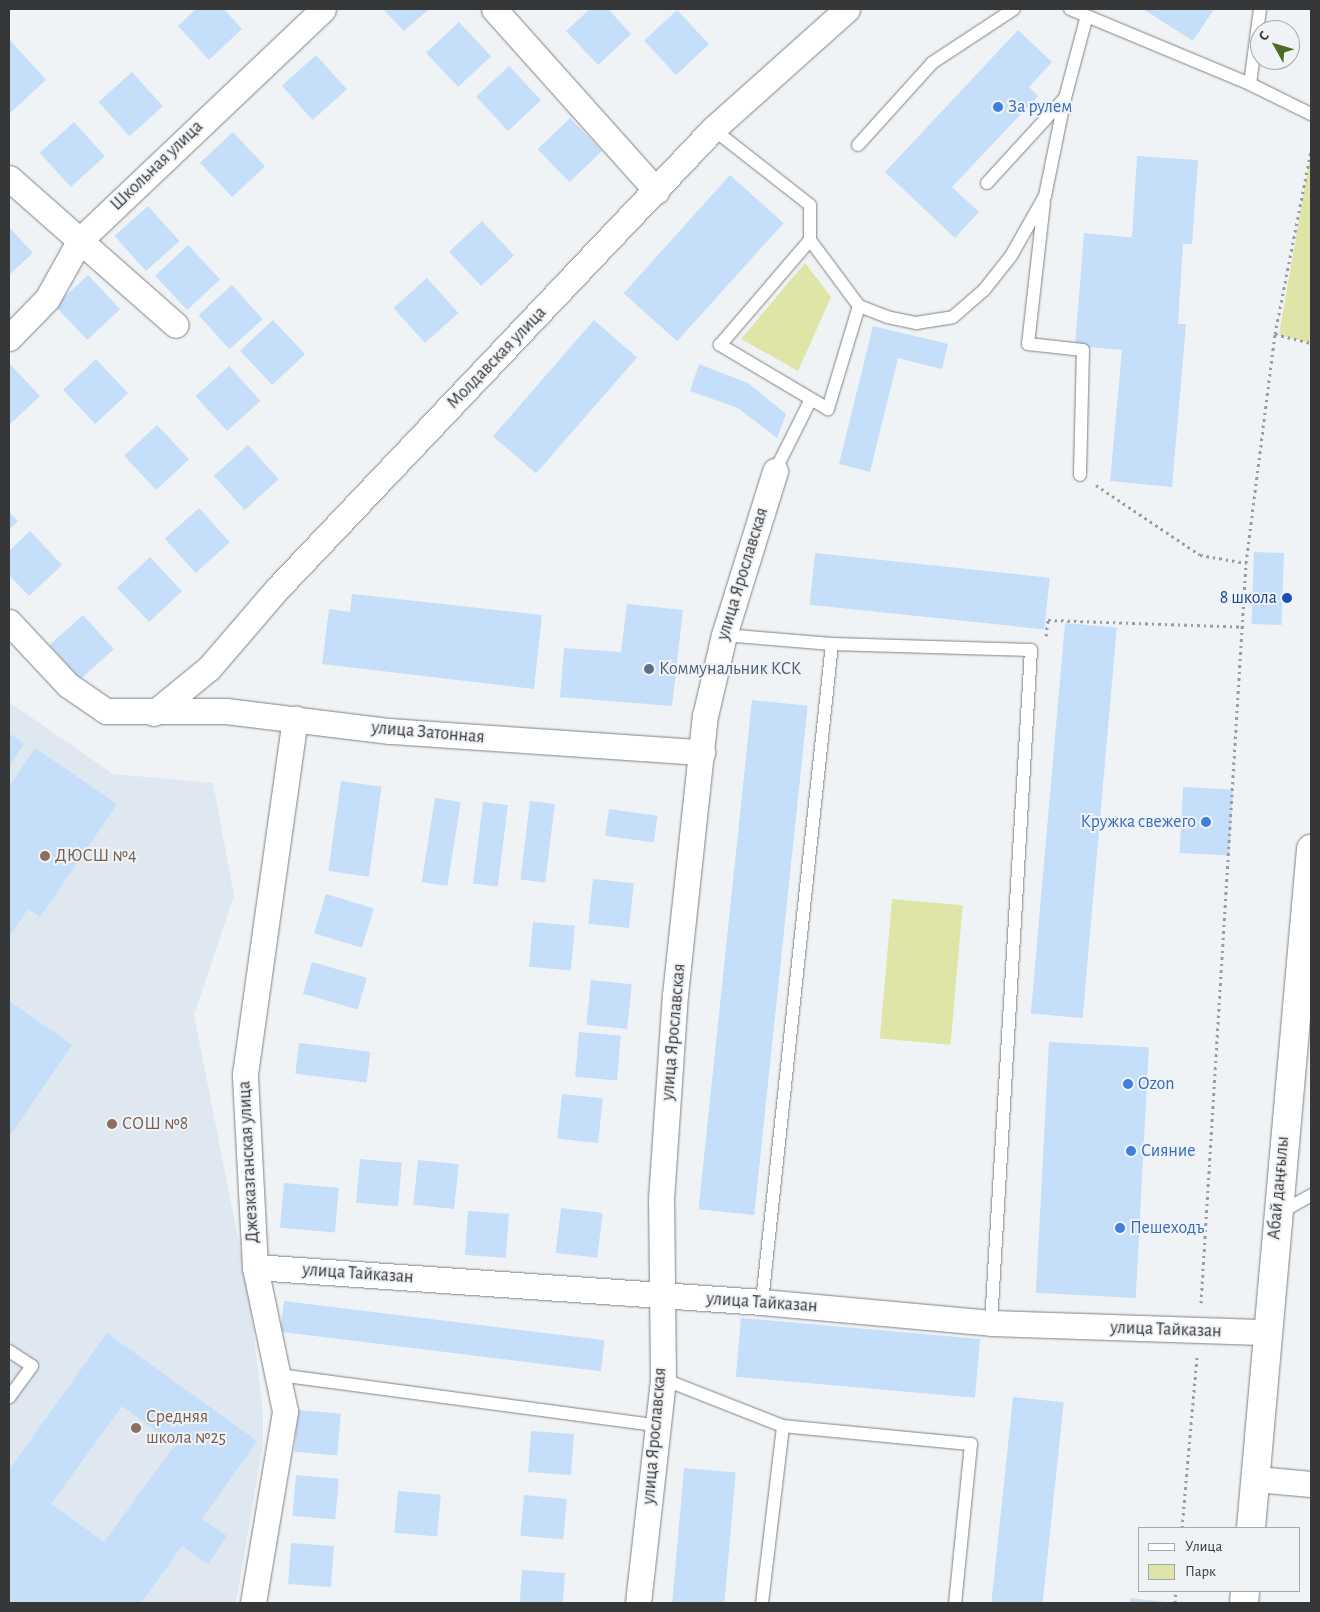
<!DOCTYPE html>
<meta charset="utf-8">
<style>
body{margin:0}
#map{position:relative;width:1320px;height:1612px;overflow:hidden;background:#f0f3f6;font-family:"Alegreya Sans",sans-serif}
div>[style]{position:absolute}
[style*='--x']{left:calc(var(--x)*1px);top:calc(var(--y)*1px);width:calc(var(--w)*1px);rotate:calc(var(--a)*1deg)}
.built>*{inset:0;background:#dfe7f0}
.green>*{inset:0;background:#dee5a6;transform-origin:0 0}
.building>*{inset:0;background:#c5def9;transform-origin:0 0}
.path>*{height:3px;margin-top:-1.5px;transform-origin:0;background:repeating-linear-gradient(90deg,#9a9c9e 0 2.5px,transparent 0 6.5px)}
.roads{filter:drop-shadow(0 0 1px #7f8284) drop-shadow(0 0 1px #7f8284)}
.lane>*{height:12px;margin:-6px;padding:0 6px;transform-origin:6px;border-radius:6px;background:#fff}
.street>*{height:25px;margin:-12.5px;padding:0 12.5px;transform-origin:12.5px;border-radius:12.5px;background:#fff}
.primary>*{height:28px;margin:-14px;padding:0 14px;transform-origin:14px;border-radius:14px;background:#fff}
.dots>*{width:14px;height:14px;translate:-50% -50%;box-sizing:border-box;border:2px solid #f0f3f6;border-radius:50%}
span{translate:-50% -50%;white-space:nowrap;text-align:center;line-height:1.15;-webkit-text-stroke:4px #f0f3f6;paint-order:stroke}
.shop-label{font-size:18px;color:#366cbe}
.left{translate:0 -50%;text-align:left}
.right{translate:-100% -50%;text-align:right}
.street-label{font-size:18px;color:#363738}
.transit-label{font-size:18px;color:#164399}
.service-label{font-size:18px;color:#4e5e75}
.education-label{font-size:18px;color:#785e54}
.frame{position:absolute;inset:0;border:10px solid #363738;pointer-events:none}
.legend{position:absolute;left:1138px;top:1527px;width:162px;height:65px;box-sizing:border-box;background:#f0f3f6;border:1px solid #a6a8aa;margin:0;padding:6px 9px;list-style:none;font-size:15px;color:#363738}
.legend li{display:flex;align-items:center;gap:10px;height:25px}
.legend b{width:25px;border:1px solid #a6a8aa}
.north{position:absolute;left:1250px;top:20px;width:50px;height:50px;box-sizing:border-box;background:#f0f3f6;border:1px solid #a6a8aa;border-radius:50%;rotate:309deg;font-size:14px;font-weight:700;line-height:20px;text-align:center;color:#363738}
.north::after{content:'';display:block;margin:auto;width:18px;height:22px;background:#4b6e26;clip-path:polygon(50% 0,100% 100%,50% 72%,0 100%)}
</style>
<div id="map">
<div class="built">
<div style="clip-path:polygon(9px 702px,113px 774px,213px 783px,234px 896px,194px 1015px,249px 1294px,263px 1413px,263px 1444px,236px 1603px,9px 1603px)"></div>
</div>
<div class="green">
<div style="clip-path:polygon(1311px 151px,1311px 343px,1279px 335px)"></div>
<div style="clip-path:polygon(805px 263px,831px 297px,798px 371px,741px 339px)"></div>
<div style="left:892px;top:899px;width:71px;height:140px;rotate:5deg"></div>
</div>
<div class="building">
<div style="clip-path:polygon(196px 9px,224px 9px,242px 29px,209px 60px,178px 26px)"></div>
<div style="clip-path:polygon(383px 9px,429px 9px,404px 31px)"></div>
<div style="clip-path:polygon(590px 9px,608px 9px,631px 34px,598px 65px,566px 31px)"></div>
<div style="clip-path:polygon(1143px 9px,1214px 9px,1193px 41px)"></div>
<div style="left:677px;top:10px;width:47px;height:45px;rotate:47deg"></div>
<div style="left:459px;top:22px;width:47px;height:45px;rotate:47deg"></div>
<div style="clip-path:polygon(1018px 30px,1052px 62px,1029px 87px,1038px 96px,952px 187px,979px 212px,955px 238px,885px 172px)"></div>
<div style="clip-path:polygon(10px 40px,46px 80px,9px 114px,9px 41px)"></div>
<div style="left:316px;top:55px;width:46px;height:46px;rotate:48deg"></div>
<div style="left:509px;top:66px;width:47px;height:45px;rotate:47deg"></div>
<div style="left:132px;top:72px;width:46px;height:45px;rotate:48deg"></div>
<div style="left:570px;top:118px;width:46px;height:45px;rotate:46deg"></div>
<div style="left:74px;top:122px;width:46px;height:46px;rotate:48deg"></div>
<div style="left:233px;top:132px;width:47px;height:45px;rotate:47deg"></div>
<div style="clip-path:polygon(1137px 156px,1198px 160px,1192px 244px,1183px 244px,1178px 324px,1186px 324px,1172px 487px,1110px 481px,1122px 350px,1075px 346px,1084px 233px,1149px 239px,1132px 237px)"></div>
<div style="left:730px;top:175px;width:72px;height:159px;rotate:42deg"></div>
<div style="left:148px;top:206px;width:47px;height:45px;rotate:48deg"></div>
<div style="left:482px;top:221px;width:47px;height:45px;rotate:47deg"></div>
<div style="clip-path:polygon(9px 227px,33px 253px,9px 275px)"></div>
<div style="left:188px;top:245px;width:47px;height:45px;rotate:47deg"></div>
<div style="left:88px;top:275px;width:47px;height:45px;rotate:47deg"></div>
<div style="left:427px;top:278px;width:47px;height:45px;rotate:48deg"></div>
<div style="left:232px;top:285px;width:46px;height:45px;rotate:48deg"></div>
<div style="left:273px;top:320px;width:47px;height:45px;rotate:47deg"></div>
<div style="left:594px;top:320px;width:57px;height:154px;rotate:41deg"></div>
<div style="clip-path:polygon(873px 326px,948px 344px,942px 369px,898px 358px,870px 472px,839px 464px)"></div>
<div style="left:96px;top:359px;width:47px;height:45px;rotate:47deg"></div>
<div style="clip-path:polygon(9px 363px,40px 396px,9px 425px)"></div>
<div style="clip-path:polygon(699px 364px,748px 383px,786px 414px,777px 438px,738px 408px,690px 391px)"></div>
<div style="left:229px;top:366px;width:47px;height:45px;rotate:48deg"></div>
<div style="left:157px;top:425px;width:47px;height:45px;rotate:47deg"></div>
<div style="left:248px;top:445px;width:46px;height:46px;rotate:48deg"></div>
<div style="left:199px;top:508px;width:46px;height:46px;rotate:48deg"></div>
<div style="clip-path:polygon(9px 512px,18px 521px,9px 530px)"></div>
<div style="clip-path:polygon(30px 531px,62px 565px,29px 596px,9px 575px,9px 551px)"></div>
<div style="left:1254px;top:552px;width:30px;height:72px;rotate:2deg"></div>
<div style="left:815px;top:553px;width:236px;height:52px;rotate:6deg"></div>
<div style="left:150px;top:557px;width:47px;height:45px;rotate:47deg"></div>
<div style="clip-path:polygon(352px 594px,542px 615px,534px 689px,322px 664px,329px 609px,350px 612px)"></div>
<div style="clip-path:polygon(627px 604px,683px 610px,672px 706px,560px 697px,564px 648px,621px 652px)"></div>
<div style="left:83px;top:615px;width:46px;height:45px;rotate:48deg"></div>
<div style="left:1065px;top:623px;width:52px;height:392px;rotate:5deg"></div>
<div style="left:752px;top:700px;width:56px;height:512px;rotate:6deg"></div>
<div style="clip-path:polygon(9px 733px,24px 744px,9px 766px)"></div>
<div style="clip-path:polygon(35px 748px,117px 804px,40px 917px,28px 909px,9px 937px,9px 787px)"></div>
<div style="left:341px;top:781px;width:41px;height:91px;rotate:8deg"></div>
<div style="left:1183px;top:787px;width:50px;height:66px;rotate:3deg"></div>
<div style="left:435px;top:798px;width:26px;height:85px;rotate:9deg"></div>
<div style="left:530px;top:801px;width:25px;height:79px;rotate:7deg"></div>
<div style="left:483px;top:802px;width:25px;height:82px;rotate:7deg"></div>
<div style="left:609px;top:809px;width:49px;height:27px;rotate:8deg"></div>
<div style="left:593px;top:879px;width:41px;height:45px;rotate:6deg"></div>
<div style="left:326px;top:894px;width:50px;height:41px;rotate:17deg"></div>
<div style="left:533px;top:922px;width:42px;height:45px;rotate:5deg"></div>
<div style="left:312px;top:962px;width:57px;height:33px;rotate:16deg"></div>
<div style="left:591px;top:980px;width:41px;height:45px;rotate:6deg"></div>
<div style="clip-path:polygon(9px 1001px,72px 1045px,9px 1137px)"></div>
<div style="left:579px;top:1032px;width:42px;height:45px;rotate:5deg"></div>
<div style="left:1049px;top:1042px;width:100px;height:251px;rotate:3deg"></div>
<div style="left:299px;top:1043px;width:72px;height:31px;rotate:7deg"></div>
<div style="left:562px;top:1094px;width:41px;height:45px;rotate:6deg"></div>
<div style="left:360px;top:1159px;width:42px;height:44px;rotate:5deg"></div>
<div style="left:418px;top:1160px;width:41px;height:45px;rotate:6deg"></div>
<div style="left:284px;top:1183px;width:55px;height:45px;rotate:5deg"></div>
<div style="left:561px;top:1208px;width:42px;height:45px;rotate:7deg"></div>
<div style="left:468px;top:1211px;width:41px;height:44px;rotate:4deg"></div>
<div style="left:284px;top:1301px;width:323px;height:31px;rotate:7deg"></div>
<div style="left:741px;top:1318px;width:240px;height:59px;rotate:5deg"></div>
<div style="clip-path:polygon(evenodd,107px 1333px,257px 1441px,202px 1519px,227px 1536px,208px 1564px,182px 1546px,141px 1603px,9px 1603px,9px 1470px,107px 1333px,122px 1406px,175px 1445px,104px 1542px,51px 1504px,122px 1406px)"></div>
<div style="left:1013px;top:1397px;width:51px;height:207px;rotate:6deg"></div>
<div style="left:298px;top:1410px;width:43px;height:42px;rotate:5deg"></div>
<div style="left:531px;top:1431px;width:43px;height:41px;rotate:4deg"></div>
<div style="left:684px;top:1468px;width:52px;height:136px;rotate:5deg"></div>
<div style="left:296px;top:1475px;width:43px;height:41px;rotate:5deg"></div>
<div style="left:398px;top:1491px;width:43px;height:42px;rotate:5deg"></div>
<div style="left:524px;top:1495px;width:43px;height:41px;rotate:5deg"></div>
<div style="left:291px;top:1543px;width:43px;height:41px;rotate:4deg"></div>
<div style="left:522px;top:1570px;width:43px;height:33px;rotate:4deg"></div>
<div style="clip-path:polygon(1130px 1598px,1166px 1602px,1166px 1603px,1130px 1603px)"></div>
</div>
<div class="path">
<div style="--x:1275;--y:334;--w:37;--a:14"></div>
<div style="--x:1096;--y:485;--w:125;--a:33.9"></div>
<div style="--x:1200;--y:555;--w:47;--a:9.9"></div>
<div style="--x:1046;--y:636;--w:16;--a:-83"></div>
<div style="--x:1048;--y:620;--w:196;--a:2"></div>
<div style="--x:1201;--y:1303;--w:741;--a:-86.52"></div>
<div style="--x:1246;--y:563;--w:231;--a:-82.8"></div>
<div style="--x:1275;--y:334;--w:187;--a:-78.9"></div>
<div style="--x:1182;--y:1528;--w:173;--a:-85"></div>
<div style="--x:1175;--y:1603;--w:12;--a:-85"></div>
</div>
<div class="roads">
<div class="lane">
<div style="--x:1070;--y:9;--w:195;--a:22.6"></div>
<div style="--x:1250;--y:84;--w:68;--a:26.2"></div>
<div style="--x:1250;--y:84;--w:76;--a:-82.4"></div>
<div style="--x:713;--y:129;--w:123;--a:38.1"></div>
<div style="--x:810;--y:205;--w:35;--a:90"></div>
<div style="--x:858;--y:145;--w:110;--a:-47.9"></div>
<div style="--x:932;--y:63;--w:98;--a:-33.4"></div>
<div style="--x:987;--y:183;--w:115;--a:-47.5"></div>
<div style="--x:1065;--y:98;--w:82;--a:-75.1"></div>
<div style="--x:1044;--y:202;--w:143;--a:96.4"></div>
<div style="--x:1028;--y:344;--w:55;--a:6.2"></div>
<div style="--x:1083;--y:350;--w:125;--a:91.4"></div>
<div style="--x:859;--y:306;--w:108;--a:106.8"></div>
<div style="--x:828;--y:409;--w:126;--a:-149.3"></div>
<div style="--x:720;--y:345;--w:138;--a:-49.4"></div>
<div style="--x:810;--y:240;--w:82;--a:53.4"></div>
<div style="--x:859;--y:306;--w:30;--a:21"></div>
<div style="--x:887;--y:317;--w:30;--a:12"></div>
<div style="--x:916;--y:323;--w:37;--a:-9"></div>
<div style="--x:953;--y:317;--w:41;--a:-41.1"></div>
<div style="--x:984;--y:290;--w:43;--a:-51.5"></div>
<div style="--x:1011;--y:256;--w:69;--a:-60.5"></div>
<div style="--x:1045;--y:196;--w:100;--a:-78.5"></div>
<div style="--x:775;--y:471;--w:80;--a:-63.4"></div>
<div style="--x:724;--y:635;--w:108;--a:4.8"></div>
<div style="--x:832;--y:644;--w:199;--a:1.7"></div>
<div style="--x:1031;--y:650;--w:674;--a:93.4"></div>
<div style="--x:1279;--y:1213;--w:37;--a:-29"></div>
<div style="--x:762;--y:1302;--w:662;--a:-83.93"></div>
<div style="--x:9;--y:1351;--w:27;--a:33"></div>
<div style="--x:32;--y:1366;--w:39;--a:126"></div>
<div style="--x:279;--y:1375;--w:383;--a:7.6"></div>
<div style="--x:663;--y:1379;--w:129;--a:21.4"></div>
<div style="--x:762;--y:1603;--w:178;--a:-83.2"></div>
<div style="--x:783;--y:1426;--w:189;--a:5.5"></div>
<div style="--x:971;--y:1444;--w:160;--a:95.7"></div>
</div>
<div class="street">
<div style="--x:494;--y:9;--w:244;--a:48.2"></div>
<div style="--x:9;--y:178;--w:222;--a:41.4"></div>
<div style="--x:9;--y:338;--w:54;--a:-45.7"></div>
<div style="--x:47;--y:299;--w:68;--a:-60.8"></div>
<div style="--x:80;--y:240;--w:335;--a:-43.5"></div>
<div style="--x:9;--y:622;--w:86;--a:46.9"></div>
<div style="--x:68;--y:685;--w:46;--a:34.4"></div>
<div style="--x:106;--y:711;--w:120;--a:0"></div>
<div style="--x:226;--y:711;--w:165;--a:7"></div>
<div style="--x:390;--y:731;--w:313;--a:3.9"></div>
<div style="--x:154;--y:713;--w:71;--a:-39.3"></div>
<div style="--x:209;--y:668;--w:103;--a:-49.3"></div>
<div style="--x:276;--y:590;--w:635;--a:-46.53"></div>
<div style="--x:713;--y:129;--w:180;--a:-41.8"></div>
<div style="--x:255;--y:1267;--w:508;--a:3.95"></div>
<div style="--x:762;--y:1302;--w:230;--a:5.2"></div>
<div style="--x:991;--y:1323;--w:277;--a:1.9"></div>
<div style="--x:1256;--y:1479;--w:55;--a:5.2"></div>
<div style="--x:253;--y:1603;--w:195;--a:-80.5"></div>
<div style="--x:285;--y:1411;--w:147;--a:-101.8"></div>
<div style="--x:255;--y:1267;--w:193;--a:-93"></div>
<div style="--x:245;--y:1074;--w:359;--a:-82"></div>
<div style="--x:638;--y:1603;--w:225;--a:-83.6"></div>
<div style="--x:663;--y:1379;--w:180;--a:-90.6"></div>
<div style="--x:661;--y:1199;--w:204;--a:-86.1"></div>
<div style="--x:675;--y:995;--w:281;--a:-83.9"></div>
<div style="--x:705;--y:716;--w:83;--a:-76.8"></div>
<div style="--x:724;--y:635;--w:172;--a:-72.7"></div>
</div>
<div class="primary">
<div style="--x:1251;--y:1528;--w:682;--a:-84.95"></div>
<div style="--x:1244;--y:1603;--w:12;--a:-85"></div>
</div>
</div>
<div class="dots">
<div style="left:998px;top:107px;background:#3f7fe0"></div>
<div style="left:1287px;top:598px;background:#1a4fb4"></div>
<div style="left:649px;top:669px;background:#5c6f8a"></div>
<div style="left:1206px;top:822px;background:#3f7fe0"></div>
<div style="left:45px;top:856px;background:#8d6e63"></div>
<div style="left:1128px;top:1084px;background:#3f7fe0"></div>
<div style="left:112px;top:1124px;background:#8d6e63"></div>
<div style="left:1131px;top:1151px;background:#3f7fe0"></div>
<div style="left:1120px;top:1228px;background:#3f7fe0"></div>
<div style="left:136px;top:1428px;background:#8d6e63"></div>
</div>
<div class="shop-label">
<span class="left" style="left:1008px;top:107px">За рулем</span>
<span class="right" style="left:1196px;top:822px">Кружка свежего</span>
<span class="left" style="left:1138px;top:1084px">Ozon</span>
<span class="left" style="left:1141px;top:1151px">Сияние</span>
<span class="left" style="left:1130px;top:1228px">Пешеходъ</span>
</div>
<div class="street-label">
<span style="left:157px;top:166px;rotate:-44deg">Школьная улица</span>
<span style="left:497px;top:358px;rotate:-46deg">Молдавская улица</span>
<span style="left:743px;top:574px;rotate:-73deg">улица Ярославская</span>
<span style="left:428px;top:733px;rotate:5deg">улица Затонная</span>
<span style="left:674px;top:1032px;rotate:-85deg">улица Ярославская</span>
<span style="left:249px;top:1162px;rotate:-93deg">Джезказганская улица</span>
<span style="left:1279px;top:1188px;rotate:-85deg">Абай даңғылы</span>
<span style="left:358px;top:1274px;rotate:4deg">улица Тайказан</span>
<span style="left:762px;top:1303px;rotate:4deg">улица Тайказан</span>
<span style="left:1166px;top:1330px;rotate:2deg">улица Тайказан</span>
<span style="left:655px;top:1436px;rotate:-85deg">улица Ярославская</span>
</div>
<div class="transit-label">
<span class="right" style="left:1277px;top:598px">8 школа</span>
</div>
<div class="service-label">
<span class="left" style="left:659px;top:669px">Коммунальник КСК</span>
</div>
<div class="education-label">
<span class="left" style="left:55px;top:856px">ДЮСШ №4</span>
<span class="left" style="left:122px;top:1124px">СОШ №8</span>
<span class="left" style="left:146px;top:1428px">Средняя<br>школа №25</span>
</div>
<div class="frame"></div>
<ul class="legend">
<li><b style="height:6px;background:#fff"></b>Улица</li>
<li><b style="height:14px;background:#dee5a6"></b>Парк</li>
</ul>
<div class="north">С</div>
</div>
